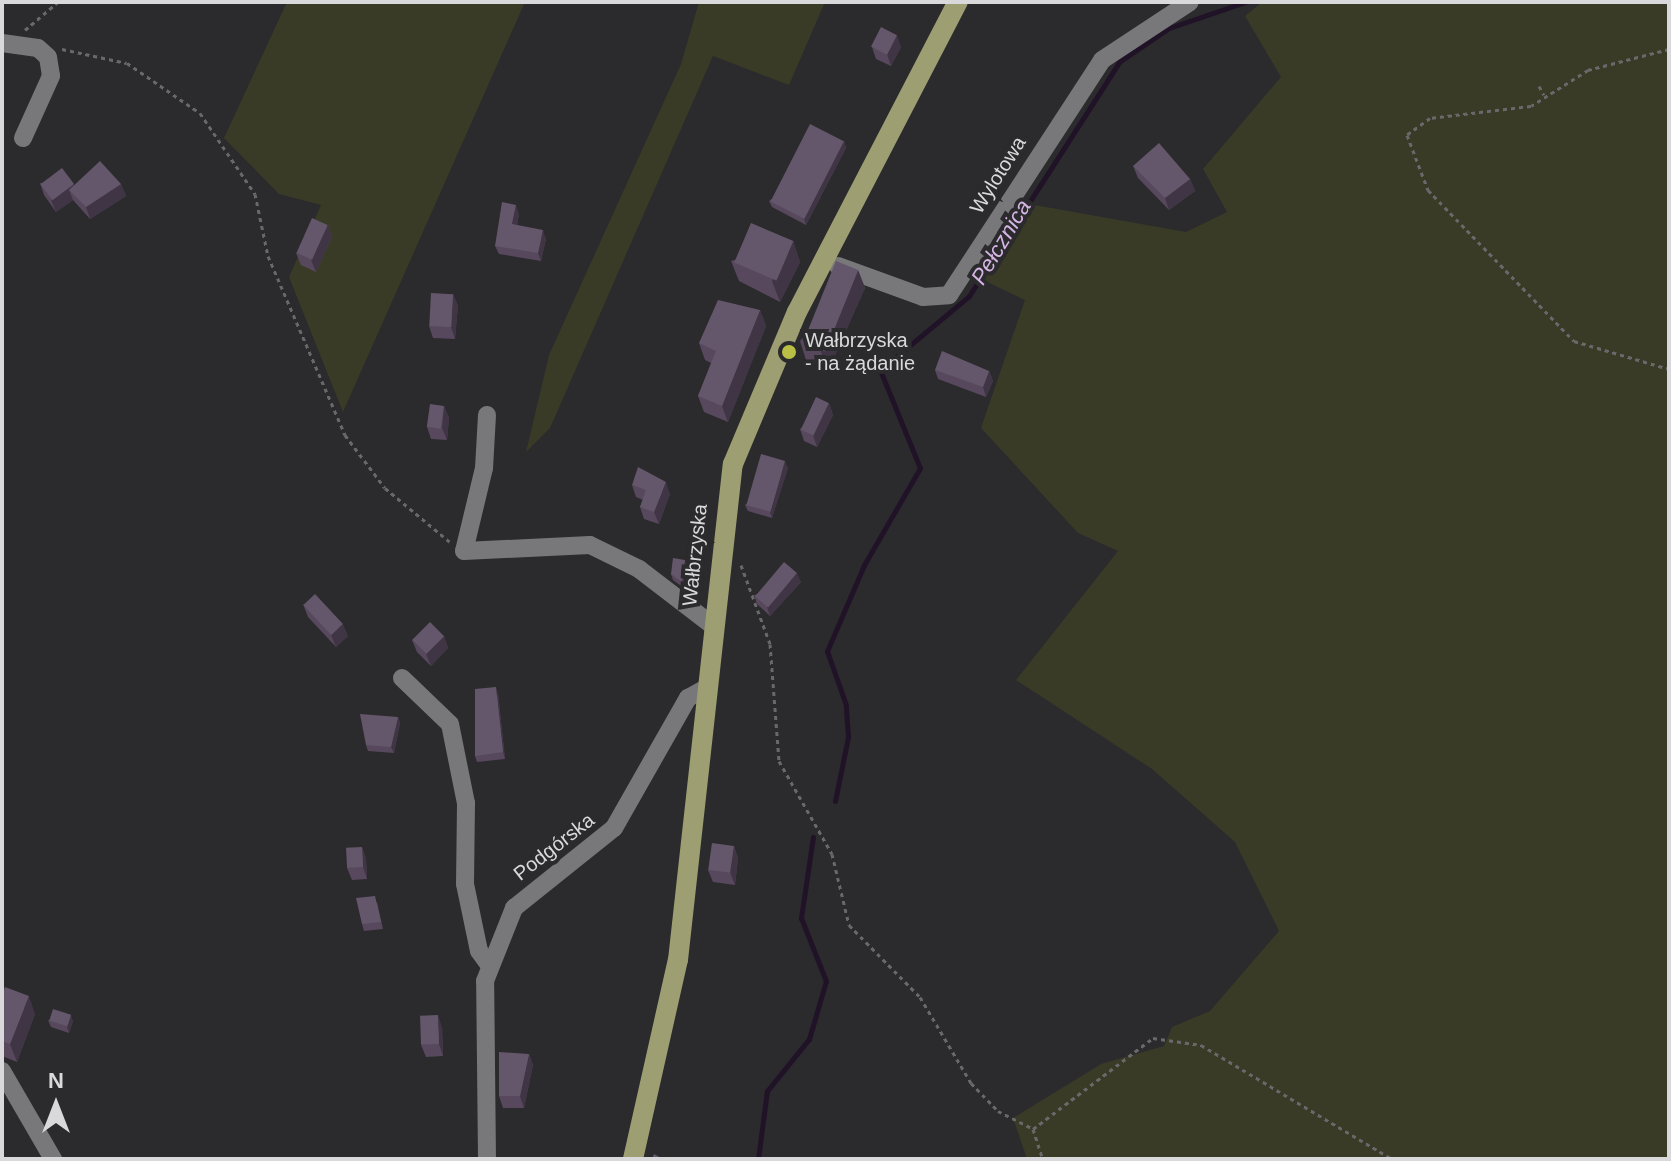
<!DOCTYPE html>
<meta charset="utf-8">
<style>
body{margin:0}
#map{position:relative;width:1671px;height:1161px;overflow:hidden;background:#2b2a2c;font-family:Helvetica,sans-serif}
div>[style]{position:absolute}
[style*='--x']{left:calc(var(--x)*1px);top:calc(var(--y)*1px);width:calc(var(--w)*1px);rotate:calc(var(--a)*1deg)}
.green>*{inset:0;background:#393b27}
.stream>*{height:5px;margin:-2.5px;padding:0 2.5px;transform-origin:2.5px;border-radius:2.5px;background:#211327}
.path>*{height:3px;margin-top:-1.5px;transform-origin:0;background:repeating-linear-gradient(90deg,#69686a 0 4px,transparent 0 8px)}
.minor>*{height:18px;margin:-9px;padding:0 9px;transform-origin:9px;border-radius:9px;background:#787779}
.major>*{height:20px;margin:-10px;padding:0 10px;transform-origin:10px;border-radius:10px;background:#9d9f72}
.wall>*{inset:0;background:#57485d}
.shaded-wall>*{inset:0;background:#3f3544}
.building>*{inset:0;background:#65576b;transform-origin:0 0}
.dots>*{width:22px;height:22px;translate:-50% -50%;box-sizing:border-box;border:4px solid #2b2a2c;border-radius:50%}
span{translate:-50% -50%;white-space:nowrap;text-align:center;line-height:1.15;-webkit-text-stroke:8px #2b2a2c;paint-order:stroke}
.street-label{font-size:20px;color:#d9d8da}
.poi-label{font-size:20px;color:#d9d8da}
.left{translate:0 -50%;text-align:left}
.water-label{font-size:22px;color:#d5b5e5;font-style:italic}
.frame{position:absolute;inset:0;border:4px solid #d9d8da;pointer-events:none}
.north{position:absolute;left:16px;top:1065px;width:80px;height:80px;-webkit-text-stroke:6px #2b2a2c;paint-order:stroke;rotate:0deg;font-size:22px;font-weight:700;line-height:32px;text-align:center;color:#d9d8da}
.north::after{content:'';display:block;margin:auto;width:28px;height:36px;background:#d9d8da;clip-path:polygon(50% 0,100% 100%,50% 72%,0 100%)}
</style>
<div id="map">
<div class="green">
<div style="clip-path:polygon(287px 2px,525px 2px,343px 412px,289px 277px,321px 205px,279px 194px,224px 138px)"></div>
<div style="clip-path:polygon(699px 2px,825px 2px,789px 85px,713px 56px,550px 428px,526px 452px,549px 355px,681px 64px)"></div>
<div style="clip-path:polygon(1262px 2px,1669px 2px,1669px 1159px,1027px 1159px,1013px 1118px,1101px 1064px,1164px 1046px,1172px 1027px,1210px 1011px,1279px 931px,1235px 842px,1152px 769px,1016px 680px,1118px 551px,1078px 533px,981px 428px,1025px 300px,977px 277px,1001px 227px,1029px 204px,1186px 232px,1227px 212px,1203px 169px,1281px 77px,1245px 16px)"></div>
</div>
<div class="stream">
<div style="--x:835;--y:801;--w:65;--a:-78.5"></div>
<div style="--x:848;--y:737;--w:32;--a:-94"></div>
<div style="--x:846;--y:705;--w:57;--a:-109.4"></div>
<div style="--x:827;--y:651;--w:94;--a:-66.7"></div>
<div style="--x:864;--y:565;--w:112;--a:-60"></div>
<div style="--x:920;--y:468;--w:106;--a:-112.2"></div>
<div style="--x:880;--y:370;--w:116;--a:-39.7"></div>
<div style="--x:969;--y:296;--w:278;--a:-57.3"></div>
<div style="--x:1119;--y:62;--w:60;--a:-34.2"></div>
<div style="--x:1169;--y:28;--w:80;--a:-18.9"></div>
<div style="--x:758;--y:1159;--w:69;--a:-82.5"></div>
<div style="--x:767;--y:1091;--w:67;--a:-51.1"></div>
<div style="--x:809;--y:1039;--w:60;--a:-73.7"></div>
<div style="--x:826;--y:981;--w:68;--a:-111.6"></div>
<div style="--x:801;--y:918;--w:82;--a:-81.6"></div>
</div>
<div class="path">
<div style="--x:25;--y:30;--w:43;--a:-40.3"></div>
<div style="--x:62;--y:49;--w:66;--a:12.2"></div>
<div style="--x:127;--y:63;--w:88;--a:34.4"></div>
<div style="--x:200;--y:113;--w:98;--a:55.8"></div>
<div style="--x:255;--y:194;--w:63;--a:78.2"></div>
<div style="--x:268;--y:256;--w:195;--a:66.7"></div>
<div style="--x:345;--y:435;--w:66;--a:53"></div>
<div style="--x:385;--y:488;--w:85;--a:39.7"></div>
<div style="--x:1669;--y:49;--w:84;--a:165.5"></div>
<div style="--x:1588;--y:70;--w:67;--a:147.7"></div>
<div style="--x:1531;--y:106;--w:102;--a:173.2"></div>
<div style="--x:1430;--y:118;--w:29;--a:144"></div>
<div style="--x:1407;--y:135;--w:59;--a:69.1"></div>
<div style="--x:1428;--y:190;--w:210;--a:46"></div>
<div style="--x:1574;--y:341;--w:99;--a:16.4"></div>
<div style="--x:1539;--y:86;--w:10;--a:61"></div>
<div style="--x:741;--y:565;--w:84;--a:69.8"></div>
<div style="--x:770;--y:644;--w:117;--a:85.6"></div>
<div style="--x:779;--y:761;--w:107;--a:60.3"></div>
<div style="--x:832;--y:854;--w:73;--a:76.5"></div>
<div style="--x:849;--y:925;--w:101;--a:45.4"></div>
<div style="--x:920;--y:997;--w:100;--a:59.3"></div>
<div style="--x:971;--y:1083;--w:39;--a:46"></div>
<div style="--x:998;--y:1111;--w:39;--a:27"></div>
<div style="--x:1033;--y:1129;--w:151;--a:-37.2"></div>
<div style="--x:1153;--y:1038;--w:49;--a:8.3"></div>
<div style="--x:1201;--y:1045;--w:222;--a:30.8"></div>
<div style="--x:1033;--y:1129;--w:32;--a:72"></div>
</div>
<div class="minor">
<div style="--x:2;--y:43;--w:36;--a:8"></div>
<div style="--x:38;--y:48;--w:13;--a:42"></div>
<div style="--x:48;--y:57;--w:19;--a:81"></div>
<div style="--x:51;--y:76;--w:68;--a:114.3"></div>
<div style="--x:838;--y:266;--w:90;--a:20"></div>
<div style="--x:923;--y:297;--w:26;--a:-4"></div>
<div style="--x:949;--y:295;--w:280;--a:-56.9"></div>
<div style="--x:1102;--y:60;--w:105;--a:-33.4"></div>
<div style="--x:487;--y:415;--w:53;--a:93.2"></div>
<div style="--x:484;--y:468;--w:85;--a:103.5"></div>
<div style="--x:464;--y:551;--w:126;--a:-2.7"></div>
<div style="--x:590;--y:545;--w:55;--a:26.1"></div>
<div style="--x:639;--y:569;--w:92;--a:37.5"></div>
<div style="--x:402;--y:678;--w:66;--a:43.8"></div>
<div style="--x:450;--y:724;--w:81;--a:78.6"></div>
<div style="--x:466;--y:803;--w:81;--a:90.7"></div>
<div style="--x:465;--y:884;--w:68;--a:78.2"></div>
<div style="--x:479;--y:951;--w:17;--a:54"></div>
<div style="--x:2;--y:1071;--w:102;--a:59.9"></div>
<div style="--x:487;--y:1159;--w:178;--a:-90.6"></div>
<div style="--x:485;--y:981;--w:79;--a:-68.3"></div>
<div style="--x:514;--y:908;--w:128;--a:-38.7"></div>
<div style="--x:614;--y:828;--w:150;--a:-60.4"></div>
<div style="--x:688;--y:698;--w:21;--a:-29"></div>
</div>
<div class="major">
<div style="--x:633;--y:1159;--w:204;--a:-77.3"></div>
<div style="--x:678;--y:960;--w:499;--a:-83.7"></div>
<div style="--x:733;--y:464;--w:165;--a:-67.2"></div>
<div style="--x:797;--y:312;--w:349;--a:-62.6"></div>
</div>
<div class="wall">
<div style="clip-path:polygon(872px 47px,901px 47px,891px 66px,876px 59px)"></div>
<div style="clip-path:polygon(844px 141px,846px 148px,806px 225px,772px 207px,769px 201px)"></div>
<div style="clip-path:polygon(1133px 166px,1190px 179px,1195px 191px,1169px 210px,1138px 178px)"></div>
<div style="clip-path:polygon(40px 183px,74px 185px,121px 184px,126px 196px,90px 219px,73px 200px,56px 212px,44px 195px)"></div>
<div style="clip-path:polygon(519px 214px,517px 225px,546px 239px,541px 261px,499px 254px,495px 246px)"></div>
<div style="clip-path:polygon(328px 225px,332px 237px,316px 272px,301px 265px,296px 253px)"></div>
<div style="clip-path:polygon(793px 241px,800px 262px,780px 302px,739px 281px,731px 261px)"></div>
<div style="clip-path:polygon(858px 270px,865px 288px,828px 371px,806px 360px,800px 341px)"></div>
<div style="clip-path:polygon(453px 294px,458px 306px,455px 339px,433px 338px,429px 326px)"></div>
<div style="clip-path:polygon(760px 310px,766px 326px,728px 422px,704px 412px,698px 396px,711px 363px,705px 360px,699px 343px)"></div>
<div style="clip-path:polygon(935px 370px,989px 371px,993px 381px,986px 397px,938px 379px)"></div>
<div style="clip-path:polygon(829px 403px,833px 415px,817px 447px,804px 441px,800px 429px)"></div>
<div style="clip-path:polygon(444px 406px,449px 418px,447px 440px,431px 439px,427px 427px)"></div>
<div style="clip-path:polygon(788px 468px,772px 518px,748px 511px,745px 505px)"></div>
<div style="clip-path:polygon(632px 485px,670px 494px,659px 524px,644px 519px,640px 507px,643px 500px,636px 497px)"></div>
<div style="clip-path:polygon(687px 566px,684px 588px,673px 580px,671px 574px)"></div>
<div style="clip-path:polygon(801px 582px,770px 616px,757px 604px,754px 595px)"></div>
<div style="clip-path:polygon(303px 604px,348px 636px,336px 647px,308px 617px)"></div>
<div style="clip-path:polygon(444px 636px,448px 648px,431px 666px,417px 652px,412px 640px)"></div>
<div style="clip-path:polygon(498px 693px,505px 759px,477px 762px,475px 756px)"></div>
<div style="clip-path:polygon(398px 717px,400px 723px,394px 753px,368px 751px,366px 745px)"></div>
<div style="clip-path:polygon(734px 846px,738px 858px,735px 885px,713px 882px,708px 870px)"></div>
<div style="clip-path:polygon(362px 847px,366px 859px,367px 879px,352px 880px,347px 868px)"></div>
<div style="clip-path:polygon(377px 902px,383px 929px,364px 931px,362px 924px)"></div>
<div style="clip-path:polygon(2px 995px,35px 1014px,17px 1062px,2px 1056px)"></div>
<div style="clip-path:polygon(48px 1020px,73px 1021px,69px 1033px,51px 1027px)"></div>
<div style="clip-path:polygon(442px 1027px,443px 1056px,426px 1057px,421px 1045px)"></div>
<div style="clip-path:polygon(529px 1054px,533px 1065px,524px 1108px,503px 1108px,499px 1096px)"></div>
</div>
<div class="shaded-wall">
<div style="clip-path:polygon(897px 35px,901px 47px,891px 66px,887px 54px)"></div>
<div style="clip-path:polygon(844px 141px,846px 148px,806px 225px,804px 219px)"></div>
<div style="clip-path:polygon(1190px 179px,1195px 191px,1169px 210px,1165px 198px)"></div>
<div style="clip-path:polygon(74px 184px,78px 196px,69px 190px,73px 200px,56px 212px,51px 200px)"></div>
<div style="clip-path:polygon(121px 184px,126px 196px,90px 219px,86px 207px)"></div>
<div style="clip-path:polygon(516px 205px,519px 214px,516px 233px,512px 224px)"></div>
<div style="clip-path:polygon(328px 225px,332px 237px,316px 272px,311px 260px)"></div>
<div style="clip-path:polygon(543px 230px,546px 239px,541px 261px,538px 253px)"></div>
<div style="clip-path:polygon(793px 241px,800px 262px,780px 302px,772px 281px)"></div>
<div style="clip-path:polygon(858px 270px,865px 288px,828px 371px,821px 352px)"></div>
<div style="clip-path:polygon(453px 294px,458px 306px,455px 339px,451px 327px)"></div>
<div style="clip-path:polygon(760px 310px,766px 326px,728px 422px,722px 406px)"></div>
<div style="clip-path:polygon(989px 371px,993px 381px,986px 397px,983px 387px)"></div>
<div style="clip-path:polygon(829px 403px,833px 415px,817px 447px,813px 435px)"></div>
<div style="clip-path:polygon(444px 406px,449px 418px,447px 440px,442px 428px)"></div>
<div style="clip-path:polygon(785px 461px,788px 468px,772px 518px,770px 512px)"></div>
<div style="clip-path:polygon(666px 482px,670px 494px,659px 524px,654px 512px)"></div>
<div style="clip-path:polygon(685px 560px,687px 566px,684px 588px,682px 582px)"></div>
<div style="clip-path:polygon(797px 573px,801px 582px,770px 616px,767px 607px)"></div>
<div style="clip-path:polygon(343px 624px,348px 636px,336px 647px,331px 635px)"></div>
<div style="clip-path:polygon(444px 636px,448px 648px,431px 666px,426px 654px)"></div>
<div style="clip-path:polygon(496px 687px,498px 693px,505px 759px,503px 752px)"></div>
<div style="clip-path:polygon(398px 717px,400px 723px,394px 753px,391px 747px)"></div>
<div style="clip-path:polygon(734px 846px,738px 858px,735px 885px,730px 872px)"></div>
<div style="clip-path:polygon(362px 847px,366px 859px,367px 879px,363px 867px)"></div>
<div style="clip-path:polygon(29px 996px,35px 1014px,17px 1062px,10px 1044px)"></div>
<div style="clip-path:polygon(71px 1015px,73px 1021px,69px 1033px,67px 1027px)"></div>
<div style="clip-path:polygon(438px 1015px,442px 1027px,443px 1056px,439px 1044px)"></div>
<div style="clip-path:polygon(529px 1054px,533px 1065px,524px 1108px,520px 1096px)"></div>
</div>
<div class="building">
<div style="left:881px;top:27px;width:18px;height:22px;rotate:27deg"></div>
<div style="left:810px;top:124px;width:38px;height:87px;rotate:27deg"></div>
<div style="clip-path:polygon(1159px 143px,1190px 179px,1165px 198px,1133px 166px)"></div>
<div style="clip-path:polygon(100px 161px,121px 184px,86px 207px,69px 190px)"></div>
<div style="left:62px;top:168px;width:20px;height:27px;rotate:53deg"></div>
<div style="clip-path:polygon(502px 202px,516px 205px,512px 224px,543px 230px,538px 253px,495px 246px)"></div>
<div style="left:312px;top:218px;width:17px;height:38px;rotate:24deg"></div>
<div style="left:751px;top:223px;width:46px;height:43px;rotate:23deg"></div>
<div style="left:836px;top:261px;width:24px;height:88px;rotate:22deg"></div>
<div style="left:431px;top:293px;width:22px;height:33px;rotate:3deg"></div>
<div style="clip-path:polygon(718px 300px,760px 310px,722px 406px,698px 396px,716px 351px,699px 343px)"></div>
<div style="clip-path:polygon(942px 351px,989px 371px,983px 387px,935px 370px)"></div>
<div style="left:816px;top:397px;width:14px;height:36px;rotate:25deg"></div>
<div style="left:430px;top:404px;width:14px;height:23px;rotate:8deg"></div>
<div style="left:761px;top:454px;width:25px;height:53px;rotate:16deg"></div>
<div style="clip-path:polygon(638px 467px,666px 482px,654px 512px,640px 507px,646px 490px,632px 485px)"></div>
<div style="clip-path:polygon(673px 558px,685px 560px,682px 582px,671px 574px)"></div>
<div style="left:784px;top:562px;width:17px;height:45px;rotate:40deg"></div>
<div style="left:315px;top:594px;width:41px;height:16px;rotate:47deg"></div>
<div style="left:430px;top:622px;width:20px;height:25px;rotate:45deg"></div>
<div style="clip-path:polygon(496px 687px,503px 752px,475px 756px,475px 689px)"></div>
<div style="clip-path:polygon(360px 714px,398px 717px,391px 747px,366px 745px)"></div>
<div style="left:712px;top:843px;width:22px;height:27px;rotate:8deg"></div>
<div style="left:362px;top:847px;width:20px;height:16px;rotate:87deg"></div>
<div style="clip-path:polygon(375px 896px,381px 922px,362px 924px,356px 898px)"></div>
<div style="clip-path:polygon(5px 987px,29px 996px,10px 1044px,2px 1041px,2px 995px)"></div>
<div style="left:53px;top:1009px;width:19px;height:12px;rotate:18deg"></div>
<div style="left:438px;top:1015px;width:29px;height:18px;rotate:88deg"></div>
<div style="clip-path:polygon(499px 1052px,529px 1054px,520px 1096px,499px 1096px)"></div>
<div style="clip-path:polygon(654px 1154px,663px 1159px,652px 1159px)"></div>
</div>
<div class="dots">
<div style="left:789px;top:352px;background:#bac045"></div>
</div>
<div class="street-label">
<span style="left:998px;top:175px;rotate:-58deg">Wylotowa</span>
<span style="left:695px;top:555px;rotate:-84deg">Wałbrzyska</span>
<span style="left:554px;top:847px;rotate:-38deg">Podgórska</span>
</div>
<div class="poi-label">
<span class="left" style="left:805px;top:352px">Wałbrzyska<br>- na żądanie</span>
</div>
<div class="water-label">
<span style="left:1001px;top:242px;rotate:-59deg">Pełcznica</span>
</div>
<div class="frame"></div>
<div class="north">N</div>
</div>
